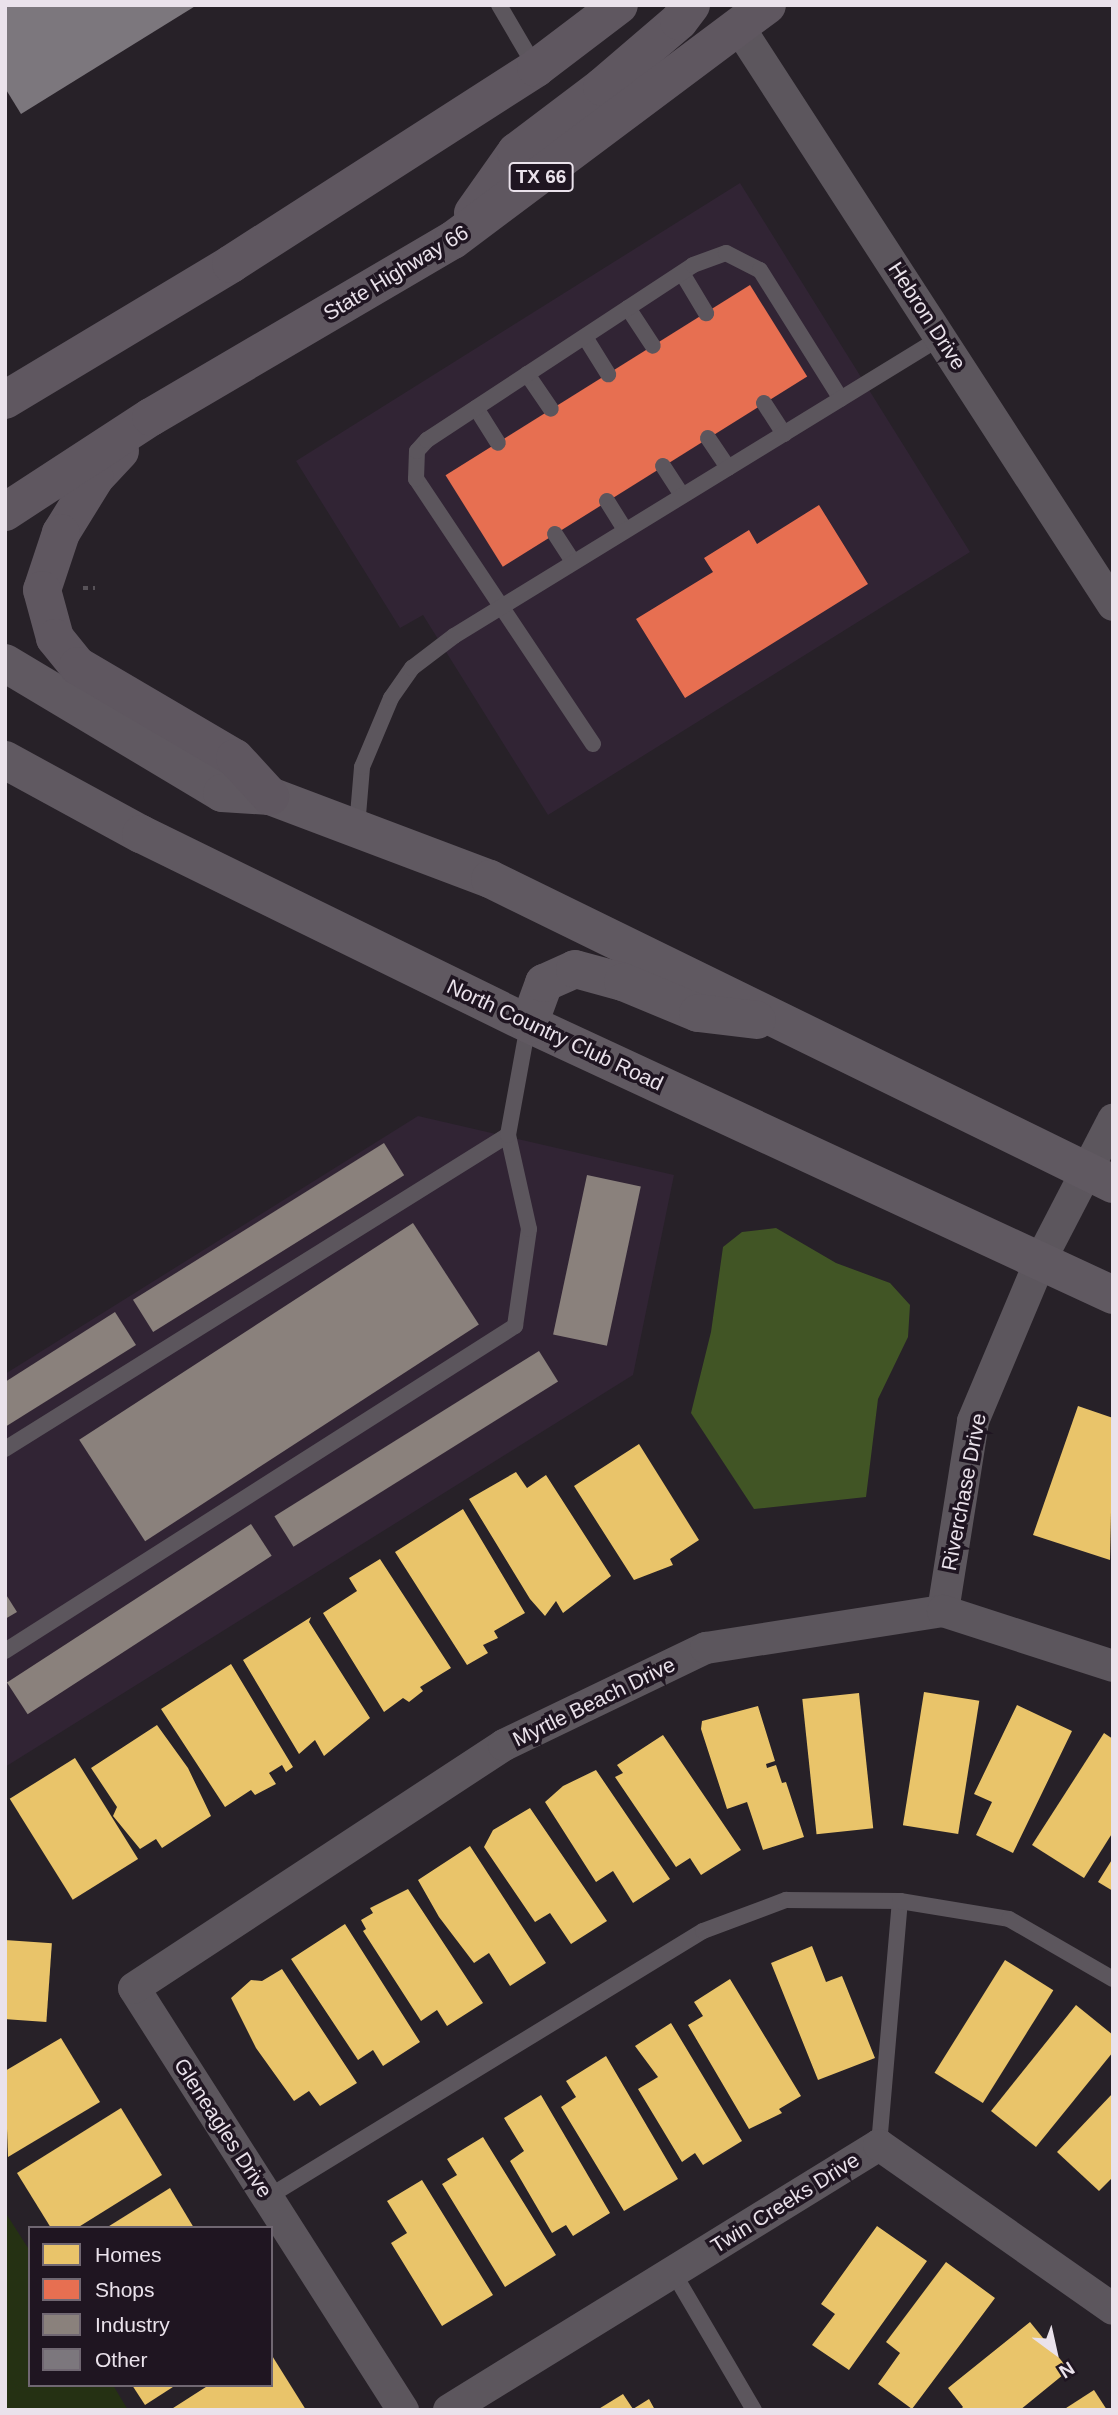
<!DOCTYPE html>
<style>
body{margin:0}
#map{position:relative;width:1118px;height:2415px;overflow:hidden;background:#272128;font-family:Arial,sans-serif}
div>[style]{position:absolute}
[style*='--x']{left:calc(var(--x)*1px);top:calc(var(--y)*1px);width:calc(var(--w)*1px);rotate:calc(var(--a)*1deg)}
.built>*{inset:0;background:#312434}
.green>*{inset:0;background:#253113}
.water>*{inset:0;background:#415525}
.homes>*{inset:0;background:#e9c46a;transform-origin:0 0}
.shops>*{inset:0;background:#e76f51;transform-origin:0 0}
.industry>*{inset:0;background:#8a817c;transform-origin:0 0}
.building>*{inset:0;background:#7c777d}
.path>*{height:4.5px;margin-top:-2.25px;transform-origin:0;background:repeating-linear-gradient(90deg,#575258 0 5px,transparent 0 10px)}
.lane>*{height:16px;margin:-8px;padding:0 8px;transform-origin:8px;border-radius:8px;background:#5c565d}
.street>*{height:32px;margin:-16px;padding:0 16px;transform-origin:16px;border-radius:16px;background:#5c565d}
.secondary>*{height:38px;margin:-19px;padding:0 19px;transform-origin:19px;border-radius:19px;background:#605961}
.primary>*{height:38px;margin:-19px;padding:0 19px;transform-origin:19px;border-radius:19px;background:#5f5760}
span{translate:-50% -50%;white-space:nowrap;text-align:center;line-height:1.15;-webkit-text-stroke:7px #1f1521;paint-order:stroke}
.shield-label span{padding:2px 5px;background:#1f1521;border:2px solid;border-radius:5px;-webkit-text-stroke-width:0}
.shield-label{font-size:19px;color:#eae2eb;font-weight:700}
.street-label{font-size:21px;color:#eae2eb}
.frame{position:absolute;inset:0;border:7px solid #eae2eb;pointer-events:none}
.legend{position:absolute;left:28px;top:2226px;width:245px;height:161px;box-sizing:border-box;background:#1f1521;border:2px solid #706772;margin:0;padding:9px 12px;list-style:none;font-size:21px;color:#eae2eb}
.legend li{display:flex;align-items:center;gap:14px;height:35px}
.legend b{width:35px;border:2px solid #706772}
.north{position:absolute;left:1020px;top:2317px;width:70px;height:70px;-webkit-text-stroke:5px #1f1521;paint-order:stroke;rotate:147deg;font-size:19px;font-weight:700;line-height:28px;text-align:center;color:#eae2eb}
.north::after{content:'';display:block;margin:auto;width:24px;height:32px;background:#eae2eb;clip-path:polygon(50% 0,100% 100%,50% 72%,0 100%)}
</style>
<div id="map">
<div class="built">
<div style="clip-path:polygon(740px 183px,970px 552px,548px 815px,423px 615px,400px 628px,296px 461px)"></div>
<div style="clip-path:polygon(418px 1116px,674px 1175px,633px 1375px,5px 1767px,5px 1374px)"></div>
</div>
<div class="green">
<div style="clip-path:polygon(5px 2212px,30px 2251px,30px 2385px,113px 2385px,128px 2410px,5px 2410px)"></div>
</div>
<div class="water">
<div style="clip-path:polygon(776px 1228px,836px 1263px,890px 1283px,910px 1305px,908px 1337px,878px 1399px,866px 1497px,754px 1509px,691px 1413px,711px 1332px,723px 1247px,742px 1232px)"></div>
</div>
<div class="homes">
<div style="clip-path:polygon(1078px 1406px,1113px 1418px,1110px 1560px,1033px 1535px)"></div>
<div style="clip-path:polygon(639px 1444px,699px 1540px,670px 1559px,673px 1565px,634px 1580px,574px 1486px)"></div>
<div style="clip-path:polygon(516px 1472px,527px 1488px,546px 1475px,611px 1576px,563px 1613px,556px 1601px,545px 1616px,530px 1599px,469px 1499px)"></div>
<div style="clip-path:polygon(463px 1509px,525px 1613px,494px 1631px,498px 1638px,483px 1645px,488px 1653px,467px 1665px,395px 1552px)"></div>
<div style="clip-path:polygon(380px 1559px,451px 1668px,420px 1687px,423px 1691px,409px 1702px,403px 1698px,384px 1712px,323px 1613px,357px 1591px,349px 1578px)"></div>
<div style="clip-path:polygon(311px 1617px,309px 1622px,370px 1718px,324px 1756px,315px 1740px,299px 1754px,243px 1660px)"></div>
<div style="clip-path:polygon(231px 1664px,293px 1767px,286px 1772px,282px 1765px,269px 1773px,276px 1784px,255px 1795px,251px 1790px,225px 1807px,161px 1709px)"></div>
<div style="left:924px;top:1692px;width:56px;height:135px;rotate:9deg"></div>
<div style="left:859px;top:1693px;width:136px;height:57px;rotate:84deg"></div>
<div style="clip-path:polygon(1017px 1705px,1072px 1731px,1013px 1853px,976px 1835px,992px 1802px,974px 1794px)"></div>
<div style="clip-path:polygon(758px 1706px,775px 1761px,766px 1764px,767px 1768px,776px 1765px,782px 1783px,786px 1782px,804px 1837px,763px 1850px,747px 1802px,727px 1809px,701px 1729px,702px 1721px)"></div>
<div style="clip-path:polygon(157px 1725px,188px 1768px,211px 1816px,162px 1848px,156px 1839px,140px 1849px,113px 1816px,117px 1807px,91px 1768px)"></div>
<div style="clip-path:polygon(1104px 1733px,1113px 1739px,1113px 1832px,1084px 1878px,1032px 1845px)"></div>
<div style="clip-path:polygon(663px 1735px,741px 1850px,701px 1875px,690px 1858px,676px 1867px,615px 1777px,623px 1773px,617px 1765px)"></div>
<div style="left:75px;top:1758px;width:119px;height:77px;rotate:58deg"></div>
<div style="clip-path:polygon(596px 1770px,670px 1879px,633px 1903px,613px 1871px,596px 1882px,545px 1802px,563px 1786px)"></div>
<div style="clip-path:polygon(530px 1808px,607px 1921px,571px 1944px,550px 1913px,535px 1922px,484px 1847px,493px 1830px)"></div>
<div style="clip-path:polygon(470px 1846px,546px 1963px,510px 1986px,489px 1953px,474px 1963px,439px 1917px,418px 1880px)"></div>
<div style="clip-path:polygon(1113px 1858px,1113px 1891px,1098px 1882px)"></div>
<div style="clip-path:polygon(408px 1889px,483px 2003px,447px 2026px,437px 2010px,421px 2021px,363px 1931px,366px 1929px,361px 1920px,373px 1913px,370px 1908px)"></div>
<div style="clip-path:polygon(345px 1924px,420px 2042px,383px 2066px,373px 2050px,358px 2060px,291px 1959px)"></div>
<div style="left:5px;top:1940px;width:47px;height:79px;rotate:4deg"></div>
<div style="clip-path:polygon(812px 1946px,826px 1982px,842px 1976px,875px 2058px,818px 2080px,771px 1963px)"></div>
<div style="left:1005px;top:1960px;width:57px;height:133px;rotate:32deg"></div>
<div style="clip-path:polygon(282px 1969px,357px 2083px,320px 2106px,309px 2091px,294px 2101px,256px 2048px,231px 1998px,251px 1980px,262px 1981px)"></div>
<div style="clip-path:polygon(730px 1979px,801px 2096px,779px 2109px,782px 2113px,749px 2129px,688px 2025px,703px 2016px,694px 2002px)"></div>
<div style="clip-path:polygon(1076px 2005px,1113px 2035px,1113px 2052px,1036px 2147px,991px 2111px)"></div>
<div style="clip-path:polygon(671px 2023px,742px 2141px,703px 2165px,695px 2153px,682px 2162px,638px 2089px,658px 2077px,635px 2046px)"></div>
<div style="clip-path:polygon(61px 2038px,100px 2102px,8px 2157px,5px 2071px)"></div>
<div style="clip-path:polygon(606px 2056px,678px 2179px,624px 2211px,561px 2107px,576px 2097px,566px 2081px)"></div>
<div style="clip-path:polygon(1113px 2093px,1113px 2177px,1099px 2191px,1057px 2152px)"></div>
<div style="clip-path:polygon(541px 2095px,610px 2213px,573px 2236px,566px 2225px,552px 2233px,510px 2161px,524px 2151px,504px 2118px)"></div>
<div style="clip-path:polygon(121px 2108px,162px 2175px,77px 2228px,51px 2228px,17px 2173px)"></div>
<div style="clip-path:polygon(483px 2137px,556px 2255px,505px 2287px,442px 2184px,457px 2175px,447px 2159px)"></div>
<div style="clip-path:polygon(422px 2180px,493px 2295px,442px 2326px,391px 2243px,407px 2233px,387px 2201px)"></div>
<div style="clip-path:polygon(170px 2188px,194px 2228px,106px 2228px)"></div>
<div style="clip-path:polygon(877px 2226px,927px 2261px,849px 2370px,812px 2345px,835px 2314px,821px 2304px)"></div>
<div style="clip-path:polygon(946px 2262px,995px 2298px,912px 2409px,878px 2384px,900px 2353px,886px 2342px)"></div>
<div style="clip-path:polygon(1030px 2322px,1069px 2370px,1020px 2410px,960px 2410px,963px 2407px,948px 2388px)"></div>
<div style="clip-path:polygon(271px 2354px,306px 2410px,170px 2410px,209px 2385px,271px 2385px)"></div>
<div style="clip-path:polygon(132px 2385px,176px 2385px,145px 2405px)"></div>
<div style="clip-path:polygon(1094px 2390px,1107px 2410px,1063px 2410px)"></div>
<div style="clip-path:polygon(623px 2394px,633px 2409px,649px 2399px,655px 2410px,597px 2410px)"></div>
</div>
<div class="shops">
<div style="left:750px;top:285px;width:108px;height:359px;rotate:58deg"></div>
<div style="clip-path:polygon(819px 505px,868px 584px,685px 698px,636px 619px,713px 572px,704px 558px,749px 530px,757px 544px)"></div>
</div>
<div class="industry">
<div style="left:384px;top:1143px;width:38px;height:296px;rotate:58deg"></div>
<div style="left:587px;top:1175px;width:55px;height:163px;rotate:12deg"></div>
<div style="left:413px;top:1223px;width:121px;height:398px;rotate:57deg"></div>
<div style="clip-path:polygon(115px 1312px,136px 1345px,5px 1427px,5px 1382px)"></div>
<div style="left:539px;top:1351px;width:36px;height:312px;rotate:58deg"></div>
<div style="left:251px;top:1524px;width:38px;height:291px;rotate:57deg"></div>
<div style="clip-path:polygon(5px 1593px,17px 1612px,5px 1619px)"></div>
</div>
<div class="building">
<div style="clip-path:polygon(5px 5px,197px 5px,21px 114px,5px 88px)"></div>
</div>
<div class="path">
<div style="--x:83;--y:588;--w:12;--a:0"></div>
</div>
<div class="lane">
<div style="--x:499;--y:5;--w:73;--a:59.6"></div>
<div style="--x:682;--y:273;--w:47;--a:59"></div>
<div style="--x:628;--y:308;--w:45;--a:56.7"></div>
<div style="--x:585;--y:337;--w:44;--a:58.1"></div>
<div style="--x:527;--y:374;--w:42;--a:55.6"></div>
<div style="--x:764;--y:403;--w:37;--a:57"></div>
<div style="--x:476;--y:408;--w:41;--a:57.8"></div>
<div style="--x:708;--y:438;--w:36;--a:56"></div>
<div style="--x:663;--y:466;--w:35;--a:57"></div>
<div style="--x:607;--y:501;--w:34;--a:58"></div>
<div style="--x:555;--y:534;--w:33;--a:57"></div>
<div style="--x:593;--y:744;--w:319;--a:-123.7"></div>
<div style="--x:416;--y:479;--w:28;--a:-88"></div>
<div style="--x:417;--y:451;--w:15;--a:-48"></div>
<div style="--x:427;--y:440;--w:318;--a:-33.3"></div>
<div style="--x:693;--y:265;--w:35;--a:-20"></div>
<div style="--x:726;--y:253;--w:38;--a:27"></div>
<div style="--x:760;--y:270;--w:152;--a:57.9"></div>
<div style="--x:357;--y:827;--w:60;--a:-85.2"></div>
<div style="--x:362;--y:767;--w:75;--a:-67.2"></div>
<div style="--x:391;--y:698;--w:37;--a:-55"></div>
<div style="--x:412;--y:668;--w:53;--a:-37.3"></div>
<div style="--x:454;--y:636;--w:570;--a:-31.52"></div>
<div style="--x:5;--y:1449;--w:593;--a:-31.97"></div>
<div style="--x:5;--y:1651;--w:605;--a:-32.51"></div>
<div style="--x:515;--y:1326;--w:98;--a:-81.8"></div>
<div style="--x:529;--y:1229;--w:96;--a:-102.6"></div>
<div style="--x:508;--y:1135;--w:112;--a:-79.7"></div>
<div style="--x:879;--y:2145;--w:245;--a:-85.1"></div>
<div style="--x:268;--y:2197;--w:510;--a:-31.45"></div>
<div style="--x:703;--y:1931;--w:89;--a:-20.5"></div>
<div style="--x:786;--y:1900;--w:114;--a:0.5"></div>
<div style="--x:900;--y:1901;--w:110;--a:9.4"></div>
<div style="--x:1009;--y:1919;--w:120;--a:30"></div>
<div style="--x:673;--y:2272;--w:160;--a:59.6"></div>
</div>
<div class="street">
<div style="--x:740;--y:29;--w:686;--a:57.07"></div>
<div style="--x:943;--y:1611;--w:192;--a:-81"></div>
<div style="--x:973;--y:1421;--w:176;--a:-67.2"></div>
<div style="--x:1041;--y:1259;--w:157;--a:-62.6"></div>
<div style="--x:403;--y:2410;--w:500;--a:-122.52"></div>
<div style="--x:134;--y:1988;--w:443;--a:-33.3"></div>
<div style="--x:504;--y:1745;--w:224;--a:-25.7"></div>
<div style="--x:706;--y:1648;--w:240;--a:-8.9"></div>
<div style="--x:943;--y:1611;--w:179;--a:17.9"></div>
<div style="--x:449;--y:2410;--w:505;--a:-31.64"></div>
<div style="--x:879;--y:2145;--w:286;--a:35"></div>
</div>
<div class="secondary">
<div style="--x:5;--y:663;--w:253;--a:30.9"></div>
<div style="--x:222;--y:793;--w:48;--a:3.6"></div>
<div style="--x:270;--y:796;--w:235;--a:20.7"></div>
<div style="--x:490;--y:879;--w:694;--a:26.08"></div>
<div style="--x:5;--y:760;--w:155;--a:28.6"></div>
<div style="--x:141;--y:834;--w:432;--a:26.1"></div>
<div style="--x:529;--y:1024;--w:644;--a:24.89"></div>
<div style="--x:529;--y:1024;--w:44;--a:-69.9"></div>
<div style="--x:544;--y:983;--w:34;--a:-24"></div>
<div style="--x:575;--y:969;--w:50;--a:15.2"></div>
<div style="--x:623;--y:982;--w:81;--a:22.5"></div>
<div style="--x:698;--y:1013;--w:59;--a:6.8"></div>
</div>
<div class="primary">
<div style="--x:473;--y:213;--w:75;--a:-54.8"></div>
<div style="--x:516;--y:152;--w:108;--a:-37.1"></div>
<div style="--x:602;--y:87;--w:101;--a:-40.6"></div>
<div style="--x:679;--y:21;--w:20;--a:-53"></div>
<div style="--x:5;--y:400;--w:264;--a:-31"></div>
<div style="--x:231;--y:264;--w:363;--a:-32.7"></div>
<div style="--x:536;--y:68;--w:104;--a:-37.2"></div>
<div style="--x:120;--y:451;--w:37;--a:133"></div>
<div style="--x:95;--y:478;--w:65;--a:121.7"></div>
<div style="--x:61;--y:533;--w:60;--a:108.4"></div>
<div style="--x:42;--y:590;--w:50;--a:74.8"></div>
<div style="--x:55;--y:638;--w:36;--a:51"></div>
<div style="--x:78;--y:666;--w:182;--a:30.4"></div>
<div style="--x:235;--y:758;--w:52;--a:47.4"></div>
<div style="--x:5;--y:512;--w:174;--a:-33.1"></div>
<div style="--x:151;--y:417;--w:350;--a:-30.4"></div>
<div style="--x:453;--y:240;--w:392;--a:-36.8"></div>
</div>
<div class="shield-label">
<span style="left:541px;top:177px">TX 66</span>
</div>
<div class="street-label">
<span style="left:396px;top:273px;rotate:-31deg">State Highway 66</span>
<span style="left:927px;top:316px;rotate:57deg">Hebron Drive</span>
<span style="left:555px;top:1035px;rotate:25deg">North Country Club Road</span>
<span style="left:964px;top:1492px;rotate:-79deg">Riverchase Drive</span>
<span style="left:594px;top:1702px;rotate:-26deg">Myrtle Beach Drive</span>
<span style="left:223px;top:2128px;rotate:57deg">Gleneagles Drive</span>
<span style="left:785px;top:2203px;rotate:-32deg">Twin Creeks Drive</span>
</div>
<div class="frame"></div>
<ul class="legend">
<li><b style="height:19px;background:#e9c46a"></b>Homes</li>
<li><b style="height:19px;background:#e76f51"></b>Shops</li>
<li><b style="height:19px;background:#8a817c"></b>Industry</li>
<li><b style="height:19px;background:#7c777d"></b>Other</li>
</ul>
<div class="north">N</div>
</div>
